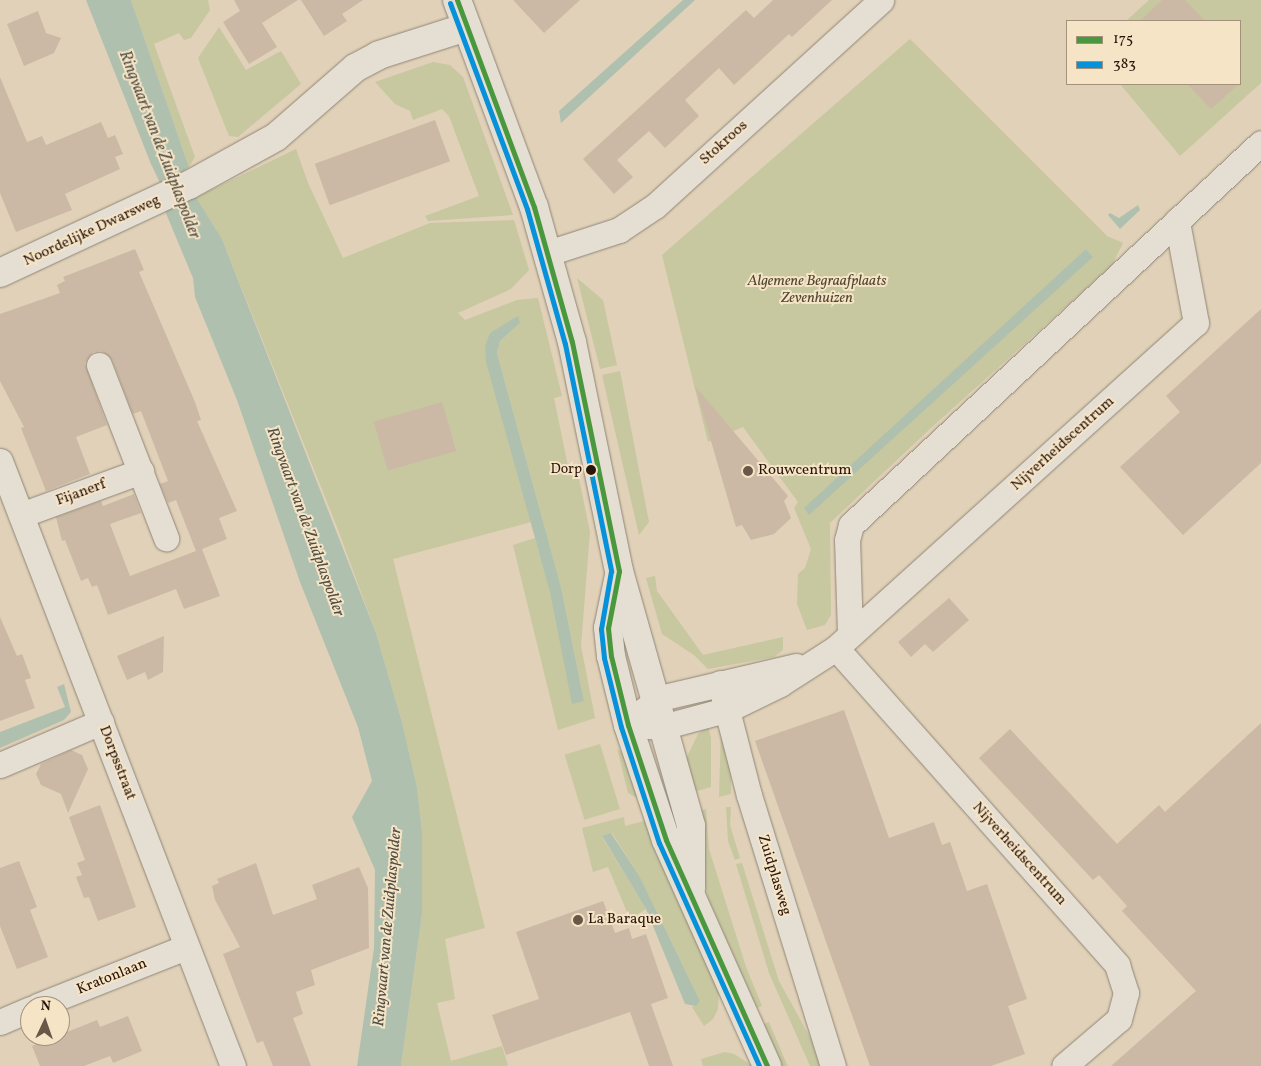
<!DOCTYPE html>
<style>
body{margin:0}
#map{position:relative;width:1261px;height:1066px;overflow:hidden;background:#e0d1b8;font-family:Vollkorn,serif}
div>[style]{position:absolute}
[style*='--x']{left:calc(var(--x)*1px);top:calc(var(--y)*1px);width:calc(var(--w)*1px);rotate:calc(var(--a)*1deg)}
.green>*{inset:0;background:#c7c7a0;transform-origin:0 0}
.water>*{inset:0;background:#b0c0af}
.building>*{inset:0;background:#cbb9a5;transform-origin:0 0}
.roads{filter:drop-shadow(0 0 1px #908576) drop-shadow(0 0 1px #908576)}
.street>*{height:25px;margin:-12.5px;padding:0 12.5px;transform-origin:12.5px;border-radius:12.5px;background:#e5ded2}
.secondary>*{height:28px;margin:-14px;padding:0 14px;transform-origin:14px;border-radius:14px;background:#e5ded2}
.bus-1>*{height:5px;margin:-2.5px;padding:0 2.5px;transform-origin:2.5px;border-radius:2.5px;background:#4a983d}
.bus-2>*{height:5px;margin:-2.5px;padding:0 2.5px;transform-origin:2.5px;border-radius:2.5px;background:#0691db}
.dots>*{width:14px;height:14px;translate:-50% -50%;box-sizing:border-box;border:2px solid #f6e4c6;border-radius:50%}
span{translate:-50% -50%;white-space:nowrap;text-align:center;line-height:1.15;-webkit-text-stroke:4px #f6e4c6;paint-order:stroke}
.bus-label{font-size:14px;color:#29150c}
.right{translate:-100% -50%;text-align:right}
.street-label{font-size:15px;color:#29150c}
.park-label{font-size:15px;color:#524833;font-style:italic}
.poi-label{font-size:15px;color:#29150c}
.left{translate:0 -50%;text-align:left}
.water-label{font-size:16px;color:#514e44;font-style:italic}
.legend{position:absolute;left:1066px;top:20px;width:175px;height:65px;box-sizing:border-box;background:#f6e4c6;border:1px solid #a4917c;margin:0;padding:6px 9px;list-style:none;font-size:15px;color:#29150c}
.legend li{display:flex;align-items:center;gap:10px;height:25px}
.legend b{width:25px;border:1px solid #a4917c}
.north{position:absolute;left:20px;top:996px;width:50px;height:50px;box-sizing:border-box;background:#f6e4c6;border:1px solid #a4917c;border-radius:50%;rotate:3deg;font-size:14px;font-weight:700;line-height:20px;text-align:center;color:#29150c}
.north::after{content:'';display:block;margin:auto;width:18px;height:22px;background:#695748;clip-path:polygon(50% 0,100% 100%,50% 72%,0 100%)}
</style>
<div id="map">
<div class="green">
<div style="clip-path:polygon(131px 0,208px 0,210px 10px,191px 38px,184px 40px,179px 33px,154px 44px,195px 157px,189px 167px)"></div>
<div style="clip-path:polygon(1149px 0,1261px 0,1261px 83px,1180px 156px,1120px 84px,1240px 84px,1240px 21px,1126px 21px)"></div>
<div style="clip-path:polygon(219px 27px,246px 70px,281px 51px,301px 84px,238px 137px,229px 136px,198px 58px)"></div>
<div style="clip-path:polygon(evenodd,910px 39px,1107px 236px,1123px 243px,1112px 265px,931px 428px,830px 523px,831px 615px,825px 625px,807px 630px,797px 604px,798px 574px,805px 568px,811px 549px,794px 508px,798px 502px,743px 427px,708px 442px,662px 255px,910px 39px,1086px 249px,1092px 257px,809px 514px,1086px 249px)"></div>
<div style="clip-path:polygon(433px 62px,450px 65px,463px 77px,513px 215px,428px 221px,425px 216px,479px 196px,449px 116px,442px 109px,413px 120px,410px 111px,395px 104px,375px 82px)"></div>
<div style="clip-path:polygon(296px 149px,308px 183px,343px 258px,430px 223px,514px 220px,529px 270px,511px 289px,458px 313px,465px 320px,517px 300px,538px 298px,562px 396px,554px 398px,570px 476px,578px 474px,590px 532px,581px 646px,595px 718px,558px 730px,513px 545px,535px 538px,584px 701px,561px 587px,497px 353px,500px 341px,520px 323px,490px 333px,487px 362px,531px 522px,393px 559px,485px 928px,445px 939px,455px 999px,437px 1003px,451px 1061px,502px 1046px,508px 1065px,506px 1066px,401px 1066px,422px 914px,422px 831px,417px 787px,402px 722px,376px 633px,337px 527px,222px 239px,196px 197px)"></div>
<div style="clip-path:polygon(577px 278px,603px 300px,617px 365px,600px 369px)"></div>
<div style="clip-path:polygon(620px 371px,649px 522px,639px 535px,602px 375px)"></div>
<div style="clip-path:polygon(655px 576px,657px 591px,703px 655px,783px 637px,783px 650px,774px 657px,708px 669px,694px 655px,662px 634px,646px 578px)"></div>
<div style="clip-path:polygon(708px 726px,711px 738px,711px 787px,690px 793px,685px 761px,698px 734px)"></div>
<div style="clip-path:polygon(721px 730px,731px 752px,731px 794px,719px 797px)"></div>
<div style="left:600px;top:744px;width:68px;height:37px;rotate:73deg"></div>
<div style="clip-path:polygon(617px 748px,630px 761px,639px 799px,628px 793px)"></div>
<div style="clip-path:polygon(726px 807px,731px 807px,730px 825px,740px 858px,735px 860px,728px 841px)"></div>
<div style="clip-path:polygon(706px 809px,709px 849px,746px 967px,762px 1006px,757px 1008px,707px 896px,696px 812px)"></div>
<div style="clip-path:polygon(624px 817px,625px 826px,652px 819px,719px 985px,718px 1009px,713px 1019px,704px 1026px,692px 1007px,700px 1001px,640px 877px,612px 833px,602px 837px,646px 909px,630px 919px,608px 867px,593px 872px,582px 828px)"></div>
<div style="clip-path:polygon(742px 863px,779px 981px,817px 1050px,822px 1066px,810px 1066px,769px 973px,736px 864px)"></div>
<div style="left:769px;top:1022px;width:48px;height:8px;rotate:67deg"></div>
<div style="clip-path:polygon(725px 1052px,734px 1054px,753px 1066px,703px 1066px,701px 1059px)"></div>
</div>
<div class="water">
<div style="clip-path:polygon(86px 0,131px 0,189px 167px,177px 176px,196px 197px,222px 239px,376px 633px,402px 722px,417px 787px,422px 831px,422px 914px,401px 1066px,357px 1066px,374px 948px,375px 870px,352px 817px,372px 781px,358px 727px,300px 582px,237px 400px,195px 297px,193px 278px,165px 211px,171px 206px,151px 164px)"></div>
<div style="clip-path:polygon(683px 0,695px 0,561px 123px,559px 111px)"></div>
<div style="clip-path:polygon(1138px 205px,1140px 210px,1120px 229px,1108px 215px,1110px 213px,1119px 218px)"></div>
<div style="clip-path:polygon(1086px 249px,1093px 257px,809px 515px,804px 508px)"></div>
<div style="clip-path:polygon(518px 316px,520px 323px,500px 341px,497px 353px,561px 587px,584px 701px,572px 704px,550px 592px,486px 362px,485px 346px,490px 333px)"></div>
<div style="clip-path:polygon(64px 684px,71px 712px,64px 720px,0 748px,0 732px,65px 707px,57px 687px)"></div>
<div style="clip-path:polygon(611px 833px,640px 877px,700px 1001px,696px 1006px,685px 1004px,646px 909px,602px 836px)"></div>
</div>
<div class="building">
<div style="clip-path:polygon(234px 0,298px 0,262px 23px,277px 47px,249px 64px,223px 22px,240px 11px)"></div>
<div style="clip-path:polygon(301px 0,363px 0,342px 14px,347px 21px,324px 36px)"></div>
<div style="clip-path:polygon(513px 0,580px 0,544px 33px)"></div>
<div style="clip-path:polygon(773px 0,832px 0,792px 37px,789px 34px,734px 85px,719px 68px,685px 100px,699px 116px,665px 148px,649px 131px,617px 160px,633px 177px,614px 194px,583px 159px,746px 10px,754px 18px)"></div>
<div style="clip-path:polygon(1162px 0,1185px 0,1205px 21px,1140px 21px)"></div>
<div style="clip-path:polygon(38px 11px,46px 33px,61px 38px,54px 53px,24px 66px,7px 24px)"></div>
<div style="clip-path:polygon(0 77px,27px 142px,42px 136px,46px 145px,101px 122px,108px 138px,115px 135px,123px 154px,115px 157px,120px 169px,65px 194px,72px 210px,16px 232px,0 193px)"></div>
<div style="clip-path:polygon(1187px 84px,1239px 84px,1211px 109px)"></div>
<div style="left:435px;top:120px;width:44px;height:128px;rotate:70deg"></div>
<div style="clip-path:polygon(135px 249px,144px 270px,139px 272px,195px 402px,201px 420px,197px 421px,237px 511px,219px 518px,227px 539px,202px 549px,220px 596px,184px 609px,176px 589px,108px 615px,97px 585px,92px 587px,88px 578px,81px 581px,65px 540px,62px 541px,56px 517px,101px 501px,103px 506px,134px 494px,141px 513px,110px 524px,130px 576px,196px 551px,176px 500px,168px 503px,160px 484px,168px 481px,141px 411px,133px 414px,112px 360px,102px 351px,93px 352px,85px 363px,107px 425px,76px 437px,90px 474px,46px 491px,21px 428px,24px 427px,0 381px,0 314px,60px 293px,57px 285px,65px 281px,63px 277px)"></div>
<div style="clip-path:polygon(1261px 309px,1261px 463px,1183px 535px,1120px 467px,1180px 412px,1166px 396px)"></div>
<div style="clip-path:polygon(695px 386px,788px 496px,784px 501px,791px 518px,774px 534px,751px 540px,742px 525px,736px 527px)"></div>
<div style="left:442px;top:402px;width:51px;height:71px;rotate:74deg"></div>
<div style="clip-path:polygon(949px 598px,969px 620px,933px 652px,925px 644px,911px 657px,898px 642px)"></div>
<div style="clip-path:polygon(0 617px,17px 656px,22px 654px,31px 678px,25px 680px,35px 708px,0 721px)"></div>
<div style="clip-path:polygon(164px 636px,163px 672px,148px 680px,145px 672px,127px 680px,117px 656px)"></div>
<div style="clip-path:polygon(844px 710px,889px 838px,934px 822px,942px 845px,950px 842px,967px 891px,987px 884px,1027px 999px,1008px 1006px,1025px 1054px,991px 1066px,870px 1066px,755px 741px)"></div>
<div style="clip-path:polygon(1261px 723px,1261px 1066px,1111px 1066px,1196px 991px,1122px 911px,1127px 906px,1099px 875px,1093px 880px,979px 758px,1010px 729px,1117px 844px,1159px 805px,1165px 812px)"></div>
<div style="clip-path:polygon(71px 750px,82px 755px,88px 769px,68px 813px,61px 794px,41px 785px,36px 774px,41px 764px)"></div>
<div style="clip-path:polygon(100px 805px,136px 907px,98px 921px,89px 897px,84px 898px,76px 877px,82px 875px,77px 863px,85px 860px,69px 817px)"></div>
<div style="clip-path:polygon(19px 861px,37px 907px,30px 910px,48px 957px,17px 969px,0 926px,0 868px)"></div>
<div style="clip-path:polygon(256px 863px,273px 915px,317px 899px,312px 885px,359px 867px,368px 888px,369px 948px,311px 970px,315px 985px,296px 992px,303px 1014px,293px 1018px,311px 1066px,273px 1066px,263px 1041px,257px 1043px,223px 954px,240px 947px,215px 900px,212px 886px,219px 883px,217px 879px)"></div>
<div style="clip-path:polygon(603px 901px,615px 933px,629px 928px,632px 939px,646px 934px,668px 998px,651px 1004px,673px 1066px,649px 1066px,630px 1012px,506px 1055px,492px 1015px,539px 999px,516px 932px)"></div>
<div style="clip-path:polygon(128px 1016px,142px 1051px,113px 1063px,110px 1056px,84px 1066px,40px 1066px,32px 1046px,97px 1020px,100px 1027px)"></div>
</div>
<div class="roads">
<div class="street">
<div style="--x:548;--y:253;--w:75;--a:-17.9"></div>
<div style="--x:619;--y:230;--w:43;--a:-33.7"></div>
<div style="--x:655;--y:206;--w:306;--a:-42.3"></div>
<div style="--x:99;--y:365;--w:186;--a:68.8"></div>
<div style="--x:0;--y:461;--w:648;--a:68.94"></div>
<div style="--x:21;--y:515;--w:128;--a:-20.1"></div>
<div style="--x:850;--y:634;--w:94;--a:-91.8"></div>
<div style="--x:847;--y:540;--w:16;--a:-75"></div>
<div style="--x:851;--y:525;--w:560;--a:-42.98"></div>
<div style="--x:836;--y:648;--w:424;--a:48.4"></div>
<div style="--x:1117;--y:965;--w:29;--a:72"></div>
<div style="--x:1126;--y:993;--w:27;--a:105"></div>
<div style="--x:1119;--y:1019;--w:72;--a:139.5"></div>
<div style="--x:720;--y:683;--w:116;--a:75.5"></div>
<div style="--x:749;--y:795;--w:284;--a:72.8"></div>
<div style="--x:640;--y:713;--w:25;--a:-37"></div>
<div style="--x:660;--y:698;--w:140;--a:-13.2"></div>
<div style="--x:628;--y:725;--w:34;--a:3"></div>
<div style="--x:662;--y:727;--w:69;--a:-15"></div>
<div style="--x:729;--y:709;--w:57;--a:-26.1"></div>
<div style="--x:780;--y:684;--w:67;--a:-32.7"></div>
<div style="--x:836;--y:648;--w:485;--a:-42.1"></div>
<div style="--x:1196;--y:323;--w:104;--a:-100.6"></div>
<div style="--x:0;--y:765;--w:110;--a:-23.1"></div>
<div style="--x:37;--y:1006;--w:160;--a:-21.6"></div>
<div style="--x:0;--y:1022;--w:33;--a:-23"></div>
</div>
<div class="secondary">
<div style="--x:457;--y:0;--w:221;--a:69.6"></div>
<div style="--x:534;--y:207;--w:140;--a:74.3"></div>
<div style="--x:572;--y:342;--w:234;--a:78.4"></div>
<div style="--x:619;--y:571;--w:265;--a:74.2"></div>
<div style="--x:691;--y:826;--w:63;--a:90"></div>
<div style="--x:0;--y:273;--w:208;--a:-25"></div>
<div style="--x:189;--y:185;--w:99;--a:-28.9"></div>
<div style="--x:276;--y:137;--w:105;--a:-41.1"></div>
<div style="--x:355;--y:68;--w:27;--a:-28"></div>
<div style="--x:379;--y:55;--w:92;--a:-17.7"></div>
<div style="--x:619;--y:575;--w:54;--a:101.7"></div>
<div style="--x:608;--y:628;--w:28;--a:84"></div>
<div style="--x:611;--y:656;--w:71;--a:76.2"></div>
<div style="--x:628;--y:725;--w:121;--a:71.7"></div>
<div style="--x:666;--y:840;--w:248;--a:65.9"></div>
</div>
</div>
<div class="bus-1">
<div style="--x:457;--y:0;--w:221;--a:69.6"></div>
<div style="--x:534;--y:207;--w:140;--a:74.3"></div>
<div style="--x:572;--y:342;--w:234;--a:78.4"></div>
<div style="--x:619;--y:571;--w:58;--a:100.9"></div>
<div style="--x:608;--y:628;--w:28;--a:84"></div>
<div style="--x:611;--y:656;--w:71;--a:76.2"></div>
<div style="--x:628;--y:725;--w:121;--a:71.7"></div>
<div style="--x:666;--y:840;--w:248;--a:65.9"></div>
</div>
<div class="bus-2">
<div style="--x:450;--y:3;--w:220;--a:69.5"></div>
<div style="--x:527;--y:209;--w:140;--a:74.3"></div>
<div style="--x:565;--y:344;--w:232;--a:78.5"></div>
<div style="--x:611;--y:571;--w:59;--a:99.8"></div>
<div style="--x:601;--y:629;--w:29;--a:84"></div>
<div style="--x:604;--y:658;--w:71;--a:76.2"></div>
<div style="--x:621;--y:727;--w:122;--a:71.9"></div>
<div style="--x:659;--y:843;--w:244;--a:65.8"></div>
</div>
<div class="dots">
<div style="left:591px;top:470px;background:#29150c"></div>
<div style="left:748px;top:471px;background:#695748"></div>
<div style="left:578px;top:920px;background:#695748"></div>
</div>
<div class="bus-label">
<span class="right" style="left:582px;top:470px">Dorp</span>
</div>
<div class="street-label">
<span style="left:724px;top:143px;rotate:-42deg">Stokroos</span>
<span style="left:92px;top:231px;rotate:-25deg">Noordelijke Dwarsweg</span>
<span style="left:1063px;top:444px;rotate:-42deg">Nijverheidscentrum</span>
<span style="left:81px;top:493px;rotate:-20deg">Fijanerf</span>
<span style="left:117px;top:763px;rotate:69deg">Dorpsstraat</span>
<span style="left:1019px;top:854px;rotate:48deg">Nijverheidscentrum</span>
<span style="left:774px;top:875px;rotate:73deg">Zuidplasweg</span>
<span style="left:112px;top:977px;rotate:-22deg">Kratonlaan</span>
</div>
<div class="park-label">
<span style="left:817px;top:290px">Algemene Begraafplaats<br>Zevenhuizen</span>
</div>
<div class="poi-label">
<span class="left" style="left:758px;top:471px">Rouwcentrum</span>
<span class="left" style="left:588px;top:920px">La Baraque</span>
</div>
<div class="water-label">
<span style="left:159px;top:145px;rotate:69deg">Ringvaart van de Zuidplaspolder</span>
<span style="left:305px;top:522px;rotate:70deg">Ringvaart van de Zuidplaspolder</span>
<span style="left:388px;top:927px;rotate:-85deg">Ringvaart van de Zuidplaspolder</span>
</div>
<ul class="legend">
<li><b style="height:6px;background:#4a983d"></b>175</li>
<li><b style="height:6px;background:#0691db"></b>383</li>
</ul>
<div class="north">N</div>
</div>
